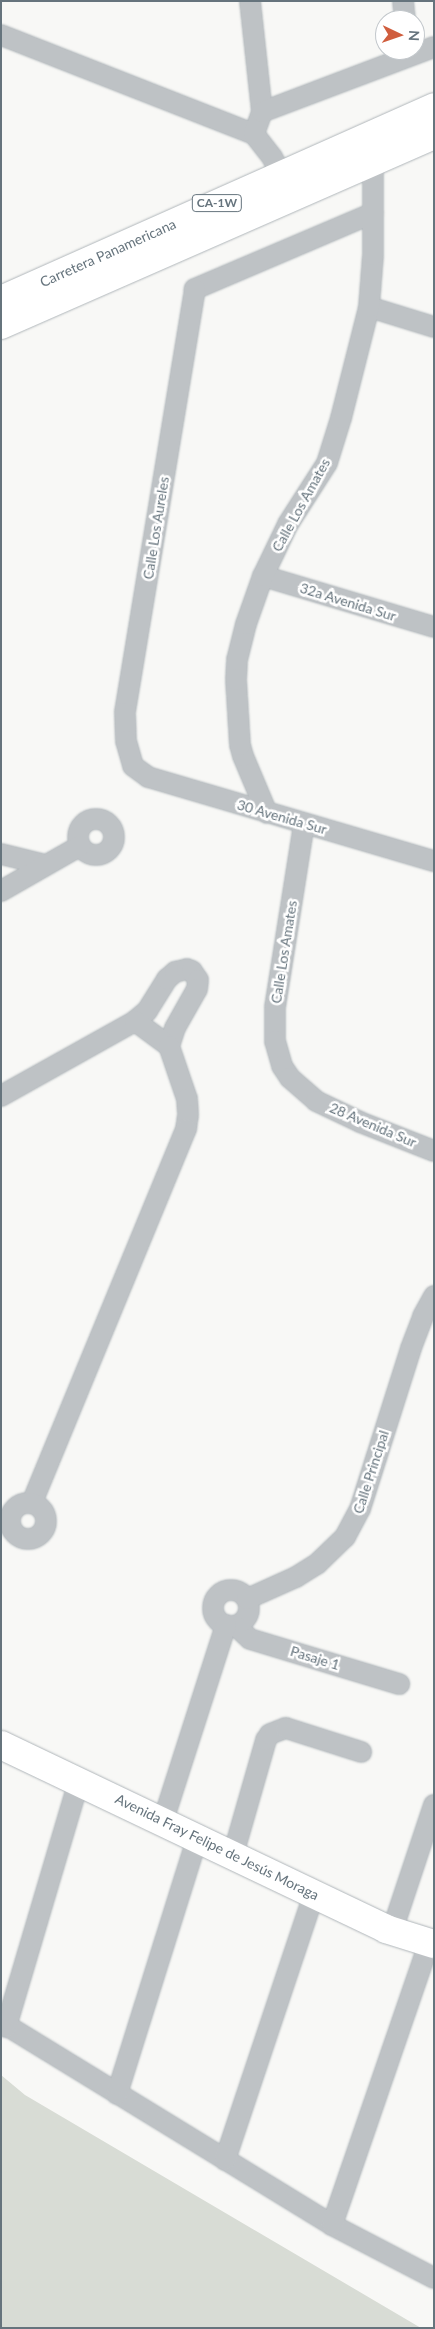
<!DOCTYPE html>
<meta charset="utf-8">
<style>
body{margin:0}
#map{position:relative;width:435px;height:2329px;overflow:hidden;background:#f8f8f6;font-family:Lato,sans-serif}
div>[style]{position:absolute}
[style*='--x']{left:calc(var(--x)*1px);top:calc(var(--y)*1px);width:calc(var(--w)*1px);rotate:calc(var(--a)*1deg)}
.green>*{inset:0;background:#d8dcd5}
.roads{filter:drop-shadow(0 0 1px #b0b6ba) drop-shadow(0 0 1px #b0b6ba)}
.street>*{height:20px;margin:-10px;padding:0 10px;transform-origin:10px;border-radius:10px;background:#bec2c5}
.street>.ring{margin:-10px;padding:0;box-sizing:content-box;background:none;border:20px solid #bec2c5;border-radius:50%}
.secondary>*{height:28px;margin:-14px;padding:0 14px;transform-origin:14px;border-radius:14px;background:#fff}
.highway>*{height:28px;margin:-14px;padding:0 14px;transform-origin:14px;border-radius:14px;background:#fff}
span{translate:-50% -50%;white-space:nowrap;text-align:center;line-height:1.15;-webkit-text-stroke:5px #fff;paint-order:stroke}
.shield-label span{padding:1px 4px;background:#fff;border:1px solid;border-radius:4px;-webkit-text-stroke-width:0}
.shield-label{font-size:12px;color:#66747d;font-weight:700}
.street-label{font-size:14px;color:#66747d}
.frame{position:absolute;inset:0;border:2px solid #66747d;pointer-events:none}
.north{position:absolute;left:375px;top:10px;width:50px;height:50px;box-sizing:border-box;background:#fff;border:1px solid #c2c7cb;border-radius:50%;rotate:93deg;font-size:14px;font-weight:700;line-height:20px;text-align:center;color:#66747d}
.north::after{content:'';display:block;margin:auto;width:18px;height:22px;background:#d05e3e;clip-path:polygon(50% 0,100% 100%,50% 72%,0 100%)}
</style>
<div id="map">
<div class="green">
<div style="clip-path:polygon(1px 2075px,25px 2095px,421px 2328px,1px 2328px)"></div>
</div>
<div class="roads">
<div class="street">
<div style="--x:250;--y:1;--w:112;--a:83.8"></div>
<div style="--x:403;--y:1;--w:19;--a:84"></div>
<div style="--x:1;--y:35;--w:272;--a:21.4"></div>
<div style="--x:254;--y:134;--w:29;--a:52"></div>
<div style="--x:272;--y:157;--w:19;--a:62"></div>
<div style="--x:254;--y:134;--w:23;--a:-70"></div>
<div style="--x:262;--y:112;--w:184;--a:-20.7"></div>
<div style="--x:373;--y:213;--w:194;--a:156.9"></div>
<div style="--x:195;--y:289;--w:430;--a:99.4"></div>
<div style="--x:125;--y:713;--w:28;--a:88"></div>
<div style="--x:126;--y:741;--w:26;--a:74"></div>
<div style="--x:133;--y:766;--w:19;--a:36"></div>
<div style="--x:148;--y:777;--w:298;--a:16.4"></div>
<div style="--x:369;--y:307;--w:68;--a:17.1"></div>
<div style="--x:263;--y:576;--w:178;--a:16.6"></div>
<div style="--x:267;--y:813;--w:62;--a:-112.8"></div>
<div style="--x:243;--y:756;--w:11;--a:-105"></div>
<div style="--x:240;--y:745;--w:65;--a:-93.5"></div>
<div style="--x:236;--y:680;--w:20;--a:-87"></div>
<div style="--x:237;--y:660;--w:37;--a:-76"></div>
<div style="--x:246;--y:624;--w:51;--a:-70.5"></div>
<div style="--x:263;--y:576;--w:58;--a:-64.3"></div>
<div style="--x:288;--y:524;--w:72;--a:-57.4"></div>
<div style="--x:327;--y:463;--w:47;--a:-72.7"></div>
<div style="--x:341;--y:418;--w:114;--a:-75.8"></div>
<div style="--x:369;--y:307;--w:52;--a:-85.6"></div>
<div style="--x:373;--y:255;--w:93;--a:-90"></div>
<div class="ring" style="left:78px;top:819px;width:16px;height:16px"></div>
<div style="--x:304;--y:824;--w:186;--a:99"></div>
<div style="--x:275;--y:1008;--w:33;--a:90"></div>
<div style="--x:275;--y:1041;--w:26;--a:74"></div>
<div style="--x:282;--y:1066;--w:14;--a:56"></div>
<div style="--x:290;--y:1078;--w:35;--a:41"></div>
<div style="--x:316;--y:1101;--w:49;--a:25.5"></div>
<div style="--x:360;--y:1122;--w:79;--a:21.4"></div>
<div style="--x:1;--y:854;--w:46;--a:13.7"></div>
<div style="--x:1;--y:891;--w:91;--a:-29.7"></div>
<div style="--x:135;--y:1021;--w:16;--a:-40"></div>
<div style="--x:147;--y:1011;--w:38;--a:-58"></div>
<div style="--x:167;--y:979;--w:11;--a:-41"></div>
<div style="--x:175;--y:972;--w:12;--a:-14"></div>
<div style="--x:187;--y:969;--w:5;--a:22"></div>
<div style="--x:192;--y:971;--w:11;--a:56"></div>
<div style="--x:198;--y:980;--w:9;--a:96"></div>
<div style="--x:197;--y:989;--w:45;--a:119.4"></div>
<div style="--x:175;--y:1028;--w:19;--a:108"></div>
<div style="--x:1;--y:1096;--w:154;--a:-29.2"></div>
<div style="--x:135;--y:1021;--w:42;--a:36.3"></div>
<div style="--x:169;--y:1046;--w:56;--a:71.2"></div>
<div style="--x:187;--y:1099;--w:16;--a:86"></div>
<div style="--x:188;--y:1115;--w:14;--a:98"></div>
<div style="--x:186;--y:1129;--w:404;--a:112.4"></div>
<div class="ring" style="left:10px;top:1503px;width:16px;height:16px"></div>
<div class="ring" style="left:213px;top:1590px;width:16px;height:16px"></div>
<div style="--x:247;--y:1599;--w:54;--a:-24.2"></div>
<div style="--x:296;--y:1577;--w:25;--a:-32"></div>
<div style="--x:317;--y:1564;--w:39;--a:-44"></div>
<div style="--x:345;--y:1537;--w:32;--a:-62"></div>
<div style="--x:360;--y:1509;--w:169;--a:-72.4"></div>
<div style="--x:411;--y:1348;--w:34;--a:-69"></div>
<div style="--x:423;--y:1316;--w:23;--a:-61"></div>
<div style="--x:236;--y:1626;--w:19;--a:43"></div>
<div style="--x:250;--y:1639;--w:156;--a:16.8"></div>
<div style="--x:163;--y:1821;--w:206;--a:-72.2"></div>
<div style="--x:233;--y:1855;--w:120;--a:-74"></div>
<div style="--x:266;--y:1740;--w:7;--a:-56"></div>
<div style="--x:270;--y:1734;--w:17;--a:-21"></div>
<div style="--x:286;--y:1728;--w:79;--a:17.7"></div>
<div style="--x:392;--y:1931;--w:133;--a:-71.6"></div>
<div style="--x:1;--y:2022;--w:388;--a:31.5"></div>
<div style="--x:332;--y:2225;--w:115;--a:27.5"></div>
<div style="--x:6;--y:2027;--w:257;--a:-73.5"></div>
<div style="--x:117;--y:2094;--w:268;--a:-72.6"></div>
<div style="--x:225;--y:2160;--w:280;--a:-71.5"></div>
<div style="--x:332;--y:2225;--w:298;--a:-71"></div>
</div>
<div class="secondary">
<div style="--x:1;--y:1745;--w:427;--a:25.5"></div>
<div style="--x:386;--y:1929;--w:50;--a:17.4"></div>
</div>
<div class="highway">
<div style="--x:1;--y:300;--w:474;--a:-24"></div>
<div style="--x:1;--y:325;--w:473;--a:-23.7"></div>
</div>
</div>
<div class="shield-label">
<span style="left:217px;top:203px">CA-1W</span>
</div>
<div class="street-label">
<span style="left:108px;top:253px;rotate:-24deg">Carretera Panamericana</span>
<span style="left:301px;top:505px;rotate:-61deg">Calle Los Amates</span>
<span style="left:156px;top:528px;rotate:-81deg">Calle Los Aureles</span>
<span style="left:348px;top:602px;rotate:17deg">32a Avenida Sur</span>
<span style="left:282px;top:817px;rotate:16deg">30 Avenida Sur</span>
<span style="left:284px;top:952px;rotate:-81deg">Calle Los Amates</span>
<span style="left:373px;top:1125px;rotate:23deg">28 Avenida Sur</span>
<span style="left:371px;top:1472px;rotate:-72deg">Calle Principal</span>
<span style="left:315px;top:1658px;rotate:17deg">Pasaje 1</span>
<span style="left:217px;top:1847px;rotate:26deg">Avenida Fray Felipe de Jesús Moraga</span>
</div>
<div class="frame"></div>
<div class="north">N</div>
</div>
